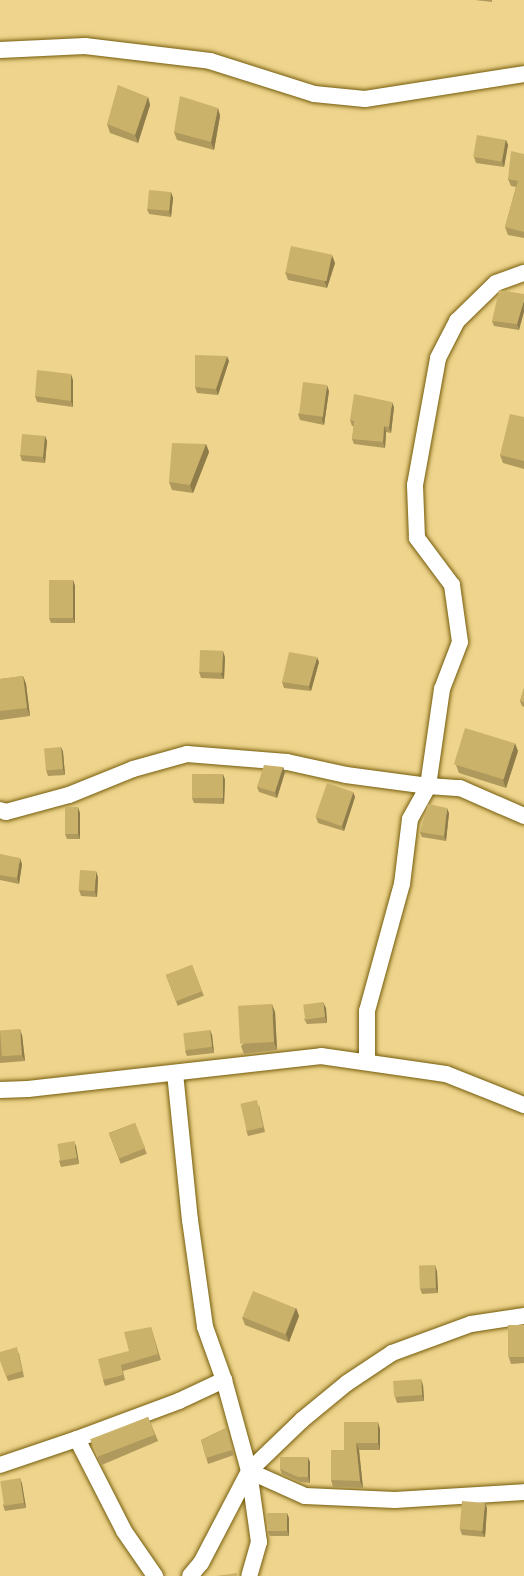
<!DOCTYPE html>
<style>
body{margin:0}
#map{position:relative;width:524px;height:1576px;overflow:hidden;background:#eed48c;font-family:"Open Sans",sans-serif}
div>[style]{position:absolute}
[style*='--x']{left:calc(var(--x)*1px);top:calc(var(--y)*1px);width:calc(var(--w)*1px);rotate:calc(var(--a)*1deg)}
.roads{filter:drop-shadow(0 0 2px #755d0c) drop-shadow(0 0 2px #755d0c)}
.minor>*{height:16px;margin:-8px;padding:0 8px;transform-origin:8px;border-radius:8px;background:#fff}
.wall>*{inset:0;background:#af995c;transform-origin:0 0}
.shaded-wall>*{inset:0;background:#8e7d4b}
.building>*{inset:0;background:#cbb26b;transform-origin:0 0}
span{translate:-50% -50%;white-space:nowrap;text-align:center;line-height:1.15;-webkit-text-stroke:5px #fbe199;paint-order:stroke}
</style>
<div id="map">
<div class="roads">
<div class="minor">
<div style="--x:0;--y:50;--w:85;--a:-2.7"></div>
<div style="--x:85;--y:46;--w:126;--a:6.8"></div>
<div style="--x:210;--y:61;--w:109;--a:17.6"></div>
<div style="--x:314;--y:94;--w:51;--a:5.6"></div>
<div style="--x:365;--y:99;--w:161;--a:-8.9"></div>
<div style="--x:0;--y:810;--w:6;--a:18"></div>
<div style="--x:6;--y:812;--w:65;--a:-15.1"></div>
<div style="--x:69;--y:795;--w:69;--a:-22.1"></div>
<div style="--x:133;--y:769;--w:56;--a:-15.5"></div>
<div style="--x:187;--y:754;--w:100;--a:4.6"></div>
<div style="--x:287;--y:762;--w:60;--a:12.4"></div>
<div style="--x:346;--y:775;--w:83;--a:7.6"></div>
<div style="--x:428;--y:786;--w:32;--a:4"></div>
<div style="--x:460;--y:788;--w:70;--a:23.6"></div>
<div style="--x:367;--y:1062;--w:51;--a:-90"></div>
<div style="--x:367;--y:1011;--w:132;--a:-74.6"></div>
<div style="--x:402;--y:884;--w:65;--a:-83"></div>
<div style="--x:410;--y:819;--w:38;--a:-61"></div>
<div style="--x:428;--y:786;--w:98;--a:-81.8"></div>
<div style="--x:442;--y:689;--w:50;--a:-69"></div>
<div style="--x:460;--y:642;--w:58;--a:-98"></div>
<div style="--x:452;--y:585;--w:59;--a:-126.7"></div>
<div style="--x:417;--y:538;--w:53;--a:-92.2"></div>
<div style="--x:415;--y:485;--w:129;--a:-79.7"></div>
<div style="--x:438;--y:358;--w:42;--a:-62.8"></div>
<div style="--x:457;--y:321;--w:54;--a:-44.3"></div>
<div style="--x:496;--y:283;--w:30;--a:-20"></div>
<div style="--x:175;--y:1073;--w:148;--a:84.2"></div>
<div style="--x:190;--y:1220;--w:108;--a:82"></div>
<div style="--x:205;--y:1327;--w:56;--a:70.3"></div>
<div style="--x:224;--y:1380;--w:94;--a:74.6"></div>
<div style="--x:249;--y:1471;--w:72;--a:82"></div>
<div style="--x:259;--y:1542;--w:35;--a:106"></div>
<div style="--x:0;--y:1090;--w:28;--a:-2"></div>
<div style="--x:28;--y:1089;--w:295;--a:-6.4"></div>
<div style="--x:321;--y:1056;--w:126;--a:8.2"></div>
<div style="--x:446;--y:1074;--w:84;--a:21.7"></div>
<div style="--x:77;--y:1439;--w:103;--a:62.9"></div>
<div style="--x:124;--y:1531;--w:55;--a:55.4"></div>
<div style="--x:0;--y:1465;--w:81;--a:-18.7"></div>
<div style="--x:77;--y:1439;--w:109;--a:-20.4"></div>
<div style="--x:179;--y:1401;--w:50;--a:-25"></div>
<div style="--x:249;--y:1471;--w:61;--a:24.1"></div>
<div style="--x:305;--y:1496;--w:90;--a:2.5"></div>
<div style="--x:395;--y:1500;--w:129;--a:-3.5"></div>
<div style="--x:190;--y:1576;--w:17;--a:-50"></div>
<div style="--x:201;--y:1563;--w:104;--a:-62.4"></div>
<div style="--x:249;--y:1471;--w:74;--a:-43.9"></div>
<div style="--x:302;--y:1420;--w:58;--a:-39.4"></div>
<div style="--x:347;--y:1383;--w:54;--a:-33.7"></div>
<div style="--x:392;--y:1353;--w:84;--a:-20.2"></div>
<div style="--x:471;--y:1324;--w:54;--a:-8.6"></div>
</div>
</div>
<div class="wall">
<div style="clip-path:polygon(475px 0,492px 0,492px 2px)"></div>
<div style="clip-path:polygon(148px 97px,150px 105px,138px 143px,110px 133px,107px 124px)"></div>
<div style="clip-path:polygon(218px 108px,220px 116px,214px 150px,177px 140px,174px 132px)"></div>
<div style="clip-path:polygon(506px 140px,508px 145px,504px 167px,476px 163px,474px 157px)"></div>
<div style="clip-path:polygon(524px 154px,524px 238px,508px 235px,505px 227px,516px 187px,511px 186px,508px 179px)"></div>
<div style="clip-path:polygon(171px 192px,173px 198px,171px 217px,149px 214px,147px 209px)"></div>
<div style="clip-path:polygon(335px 263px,327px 288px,288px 280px,285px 272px)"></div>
<div style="clip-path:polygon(524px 294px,519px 330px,494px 326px,492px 321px)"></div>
<div style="clip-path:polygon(229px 361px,218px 395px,197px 393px,195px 387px)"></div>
<div style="clip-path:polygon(73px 380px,73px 407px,37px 402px,35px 396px)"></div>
<div style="clip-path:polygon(329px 391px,324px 425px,300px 420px,298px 414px)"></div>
<div style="clip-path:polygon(394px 407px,391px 433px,386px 432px,385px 448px,354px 444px,352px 439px,354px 426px,352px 426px,350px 420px)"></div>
<div style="clip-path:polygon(524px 417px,524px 469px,503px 463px,500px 455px)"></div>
<div style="clip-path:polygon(45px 436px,47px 441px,45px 463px,22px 461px,20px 455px)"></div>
<div style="clip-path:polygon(206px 444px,209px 452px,193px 493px,172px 490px,169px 482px)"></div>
<div style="clip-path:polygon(73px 580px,75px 586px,75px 623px,51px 623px,49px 618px)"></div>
<div style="clip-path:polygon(225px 657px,224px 679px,201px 678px,199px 672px)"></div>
<div style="clip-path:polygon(319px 662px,311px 691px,284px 688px,282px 682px)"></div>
<div style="clip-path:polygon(23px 676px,26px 684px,30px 716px,0 720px,0 679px)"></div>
<div style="clip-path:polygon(524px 688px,524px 707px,522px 706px,520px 701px)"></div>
<div style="clip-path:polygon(61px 747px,63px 752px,65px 775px,48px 776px,46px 770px)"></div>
<div style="clip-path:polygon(518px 751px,506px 788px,459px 773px,456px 765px)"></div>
<div style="clip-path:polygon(283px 767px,285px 772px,277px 798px,259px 792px,257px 787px)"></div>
<div style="clip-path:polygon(223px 774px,225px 780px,224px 804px,194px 803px,192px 798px)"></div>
<div style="clip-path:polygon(353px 792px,355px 797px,344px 831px,318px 823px,316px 817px)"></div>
<div style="clip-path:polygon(80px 813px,80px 839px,67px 839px,65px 834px)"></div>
<div style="clip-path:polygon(449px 813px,446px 841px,422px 837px,420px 832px)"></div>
<div style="clip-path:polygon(0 854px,22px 864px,19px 884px,0 880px)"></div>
<div style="clip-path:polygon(98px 877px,97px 897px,81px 896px,79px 890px)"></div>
<div style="left:192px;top:965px;width:33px;height:28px;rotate:69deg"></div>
<div style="clip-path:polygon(326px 1008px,327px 1023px,307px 1024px,304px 1019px)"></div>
<div style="clip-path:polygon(275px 1012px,277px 1050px,244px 1054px,241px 1046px)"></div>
<div style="clip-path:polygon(210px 1030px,212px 1035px,214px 1053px,187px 1056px,185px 1051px)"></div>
<div style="clip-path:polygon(0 1031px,22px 1035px,25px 1061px,0 1063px)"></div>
<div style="clip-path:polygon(259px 1105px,265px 1132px,248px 1136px,246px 1130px)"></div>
<div style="left:135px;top:1123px;width:33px;height:28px;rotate:69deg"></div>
<div style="clip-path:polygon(76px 1146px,79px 1164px,61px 1167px,59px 1161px)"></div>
<div style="clip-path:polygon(437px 1271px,438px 1293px,422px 1294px,420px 1288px)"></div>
<div style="clip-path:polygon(296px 1308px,299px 1316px,289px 1342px,245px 1325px,242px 1317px)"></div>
<div style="clip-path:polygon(524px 1325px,524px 1363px,511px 1364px,509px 1358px)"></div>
<div style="clip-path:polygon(151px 1327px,161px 1360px,123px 1371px,125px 1380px,105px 1386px,103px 1380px)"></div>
<div style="clip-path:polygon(19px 1353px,24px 1377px,8px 1381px,0 1360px)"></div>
<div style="clip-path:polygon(423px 1385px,424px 1401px,397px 1403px,395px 1397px)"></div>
<div style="left:148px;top:1417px;width:26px;height:62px;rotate:67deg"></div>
<div style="clip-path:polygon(226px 1428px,234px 1455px,208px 1464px,201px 1440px)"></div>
<div style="clip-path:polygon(380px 1429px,380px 1450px,359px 1450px,363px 1488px,333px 1487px,331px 1480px,344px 1450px)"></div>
<div style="clip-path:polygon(310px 1462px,310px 1483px,300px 1482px,282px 1474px,280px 1469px)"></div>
<div style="clip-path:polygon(20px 1478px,22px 1484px,26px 1508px,5px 1511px,3px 1505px)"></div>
<div style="clip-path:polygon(487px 1508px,485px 1537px,462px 1535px,460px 1529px)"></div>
<div style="clip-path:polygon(289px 1518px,289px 1536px,270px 1536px,267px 1531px)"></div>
</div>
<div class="shaded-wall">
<div style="clip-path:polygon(148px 97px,150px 105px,138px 143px,135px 135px)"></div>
<div style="clip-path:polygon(218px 108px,220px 116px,214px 150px,211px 142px)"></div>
<div style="clip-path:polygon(506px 140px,508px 145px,504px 167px,502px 161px)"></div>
<div style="clip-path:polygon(171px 192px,173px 198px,171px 217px,169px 211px)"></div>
<div style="clip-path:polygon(332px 255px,335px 263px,327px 288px,324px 280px)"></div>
<div style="clip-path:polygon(524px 300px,524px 312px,519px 330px,517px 324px)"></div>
<div style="clip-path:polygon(227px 356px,229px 361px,218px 395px,216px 389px)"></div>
<div style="clip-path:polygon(71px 374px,73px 380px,73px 407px,71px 401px)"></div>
<div style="clip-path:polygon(327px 385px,329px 391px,324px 425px,322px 420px)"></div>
<div style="clip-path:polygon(392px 402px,394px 407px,391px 433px,389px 427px)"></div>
<div style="clip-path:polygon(384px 426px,386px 432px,385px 448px,383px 442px)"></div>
<div style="clip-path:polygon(45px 436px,47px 441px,45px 463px,43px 457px)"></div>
<div style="clip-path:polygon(206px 444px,209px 452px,193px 493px,190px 485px)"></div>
<div style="clip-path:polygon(73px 580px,75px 586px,75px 623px,73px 618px)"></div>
<div style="clip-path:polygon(223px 651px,225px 657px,224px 679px,221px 674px)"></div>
<div style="clip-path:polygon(317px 657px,319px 662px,311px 691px,309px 686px)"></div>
<div style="clip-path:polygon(23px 676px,26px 684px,30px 716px,27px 708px)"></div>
<div style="clip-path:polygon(515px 743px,518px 751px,506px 788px,503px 780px)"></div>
<div style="clip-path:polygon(61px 747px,63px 752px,65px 775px,63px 769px)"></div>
<div style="clip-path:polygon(283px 767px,285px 772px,277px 798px,275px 792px)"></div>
<div style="clip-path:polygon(223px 774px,225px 780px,224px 804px,222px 798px)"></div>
<div style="clip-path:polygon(353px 792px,355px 797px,344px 831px,342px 826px)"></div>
<div style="clip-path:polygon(78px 807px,80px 813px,80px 839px,78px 834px)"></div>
<div style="clip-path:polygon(447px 808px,449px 813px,446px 841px,444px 836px)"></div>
<div style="clip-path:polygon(20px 858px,22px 864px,19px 884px,17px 878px)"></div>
<div style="clip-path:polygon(96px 871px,98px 877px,97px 897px,95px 892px)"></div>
<div style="clip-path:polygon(323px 1002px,326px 1008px,327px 1023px,325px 1017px)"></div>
<div style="clip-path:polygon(272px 1004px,275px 1012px,277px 1050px,274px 1042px)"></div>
<div style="clip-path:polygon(20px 1029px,22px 1035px,25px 1061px,22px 1055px)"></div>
<div style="clip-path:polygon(210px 1030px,212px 1035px,214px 1053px,212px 1047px)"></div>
<div style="clip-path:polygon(74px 1141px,76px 1146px,79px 1164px,77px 1158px)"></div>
<div style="clip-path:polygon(435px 1265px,437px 1271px,438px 1293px,436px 1288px)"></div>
<div style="clip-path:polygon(296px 1308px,299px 1316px,289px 1342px,286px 1334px)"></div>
<div style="clip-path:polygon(421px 1379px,423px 1385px,424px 1401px,422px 1395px)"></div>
<div style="clip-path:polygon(378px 1422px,380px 1429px,380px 1450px,378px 1443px)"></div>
<div style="clip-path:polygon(356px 1443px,359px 1450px,363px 1488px,360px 1481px)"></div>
<div style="clip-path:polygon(308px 1457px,310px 1462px,310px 1483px,308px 1477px)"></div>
<div style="clip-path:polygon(20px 1478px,22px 1484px,26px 1508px,24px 1503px)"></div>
<div style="clip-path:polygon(485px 1503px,487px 1508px,485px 1537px,482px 1532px)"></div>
<div style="clip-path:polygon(287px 1513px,289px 1518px,289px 1536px,287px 1530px)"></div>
</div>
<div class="building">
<div style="clip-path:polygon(118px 85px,148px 97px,135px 135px,107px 124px)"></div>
<div style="clip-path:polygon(180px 96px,218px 108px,211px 142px,174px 132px)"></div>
<div style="left:477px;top:135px;width:29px;height:22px;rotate:10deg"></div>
<div style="clip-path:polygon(511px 151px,524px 154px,524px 232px,505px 227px,518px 181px,508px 179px)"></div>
<div style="left:149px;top:190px;width:22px;height:19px;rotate:5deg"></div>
<div style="left:291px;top:246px;width:42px;height:27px;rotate:12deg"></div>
<div style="clip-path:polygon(499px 290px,524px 294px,524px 300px,517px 324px,492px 321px)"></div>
<div style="clip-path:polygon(195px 355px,227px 356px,216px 389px,195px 387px)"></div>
<div style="clip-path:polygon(37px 370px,71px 374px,71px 401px,35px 396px)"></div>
<div style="left:303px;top:382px;width:24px;height:32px;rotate:7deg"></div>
<div style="clip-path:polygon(354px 394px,392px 402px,389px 427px,384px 426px,383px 442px,352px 439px,354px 421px,350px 420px)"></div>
<div style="clip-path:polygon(510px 414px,524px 417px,524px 461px,500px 455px)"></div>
<div style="left:22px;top:434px;width:23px;height:21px;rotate:5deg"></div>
<div style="clip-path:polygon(172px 443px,206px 444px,190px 485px,169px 482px)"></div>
<div style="left:49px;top:580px;width:24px;height:38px"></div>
<div style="left:200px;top:650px;width:23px;height:22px;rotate:2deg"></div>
<div style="clip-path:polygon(289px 652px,317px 657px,309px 686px,282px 682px)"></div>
<div style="clip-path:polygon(23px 676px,27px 708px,0 711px,0 679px)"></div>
<div style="clip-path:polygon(524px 688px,524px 702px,520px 701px)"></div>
<div style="left:465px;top:728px;width:52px;height:38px;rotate:17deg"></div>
<div style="left:61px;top:747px;width:22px;height:17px;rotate:85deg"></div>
<div style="clip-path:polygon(264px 765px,283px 767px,275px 792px,257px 787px)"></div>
<div style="left:192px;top:774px;width:31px;height:24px"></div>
<div style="left:327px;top:783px;width:28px;height:36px;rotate:19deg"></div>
<div style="clip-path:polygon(428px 804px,447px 808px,444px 836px,420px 832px)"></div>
<div style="left:65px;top:807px;width:13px;height:27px"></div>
<div style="clip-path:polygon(0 854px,20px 858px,17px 878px,0 875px)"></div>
<div style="left:80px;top:870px;width:16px;height:20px;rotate:4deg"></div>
<div style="left:192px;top:965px;width:28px;height:28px;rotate:69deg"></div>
<div style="left:323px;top:1002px;width:15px;height:20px;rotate:82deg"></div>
<div style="left:272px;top:1004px;width:38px;height:34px;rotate:87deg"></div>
<div style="left:20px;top:1029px;width:26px;height:20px;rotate:86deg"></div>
<div style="left:210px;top:1030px;width:17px;height:27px;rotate:83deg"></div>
<div style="left:257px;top:1100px;width:28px;height:17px;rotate:77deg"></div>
<div style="left:135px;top:1123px;width:27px;height:28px;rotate:68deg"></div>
<div style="left:74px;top:1141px;width:17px;height:17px;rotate:80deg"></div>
<div style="left:435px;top:1265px;width:23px;height:16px;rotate:88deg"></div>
<div style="left:253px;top:1291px;width:46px;height:28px;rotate:22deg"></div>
<div style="left:524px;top:1325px;width:32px;height:16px;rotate:90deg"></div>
<div style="clip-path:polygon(151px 1327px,158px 1354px,121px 1365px,123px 1375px,103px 1380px,98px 1359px,129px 1351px,124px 1332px)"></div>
<div style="clip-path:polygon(17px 1347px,22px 1371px,6px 1376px,0 1360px,0 1352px)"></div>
<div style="left:421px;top:1379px;width:16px;height:28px;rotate:86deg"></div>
<div style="left:148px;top:1417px;width:19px;height:62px;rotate:69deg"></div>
<div style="clip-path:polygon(344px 1422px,378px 1422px,378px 1443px,356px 1443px,360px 1481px,331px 1480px,331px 1450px,344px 1450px)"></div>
<div style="clip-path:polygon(226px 1428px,232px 1450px,206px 1458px,201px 1440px)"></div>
<div style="clip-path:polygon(280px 1457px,308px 1457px,308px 1477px,298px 1477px,280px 1469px)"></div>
<div style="left:20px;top:1478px;width:25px;height:20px;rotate:81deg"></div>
<div style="left:462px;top:1501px;width:23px;height:28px;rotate:5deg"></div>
<div style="left:267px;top:1513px;width:20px;height:18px"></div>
<div style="clip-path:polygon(237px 1573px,237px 1576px,216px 1576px)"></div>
</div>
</div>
